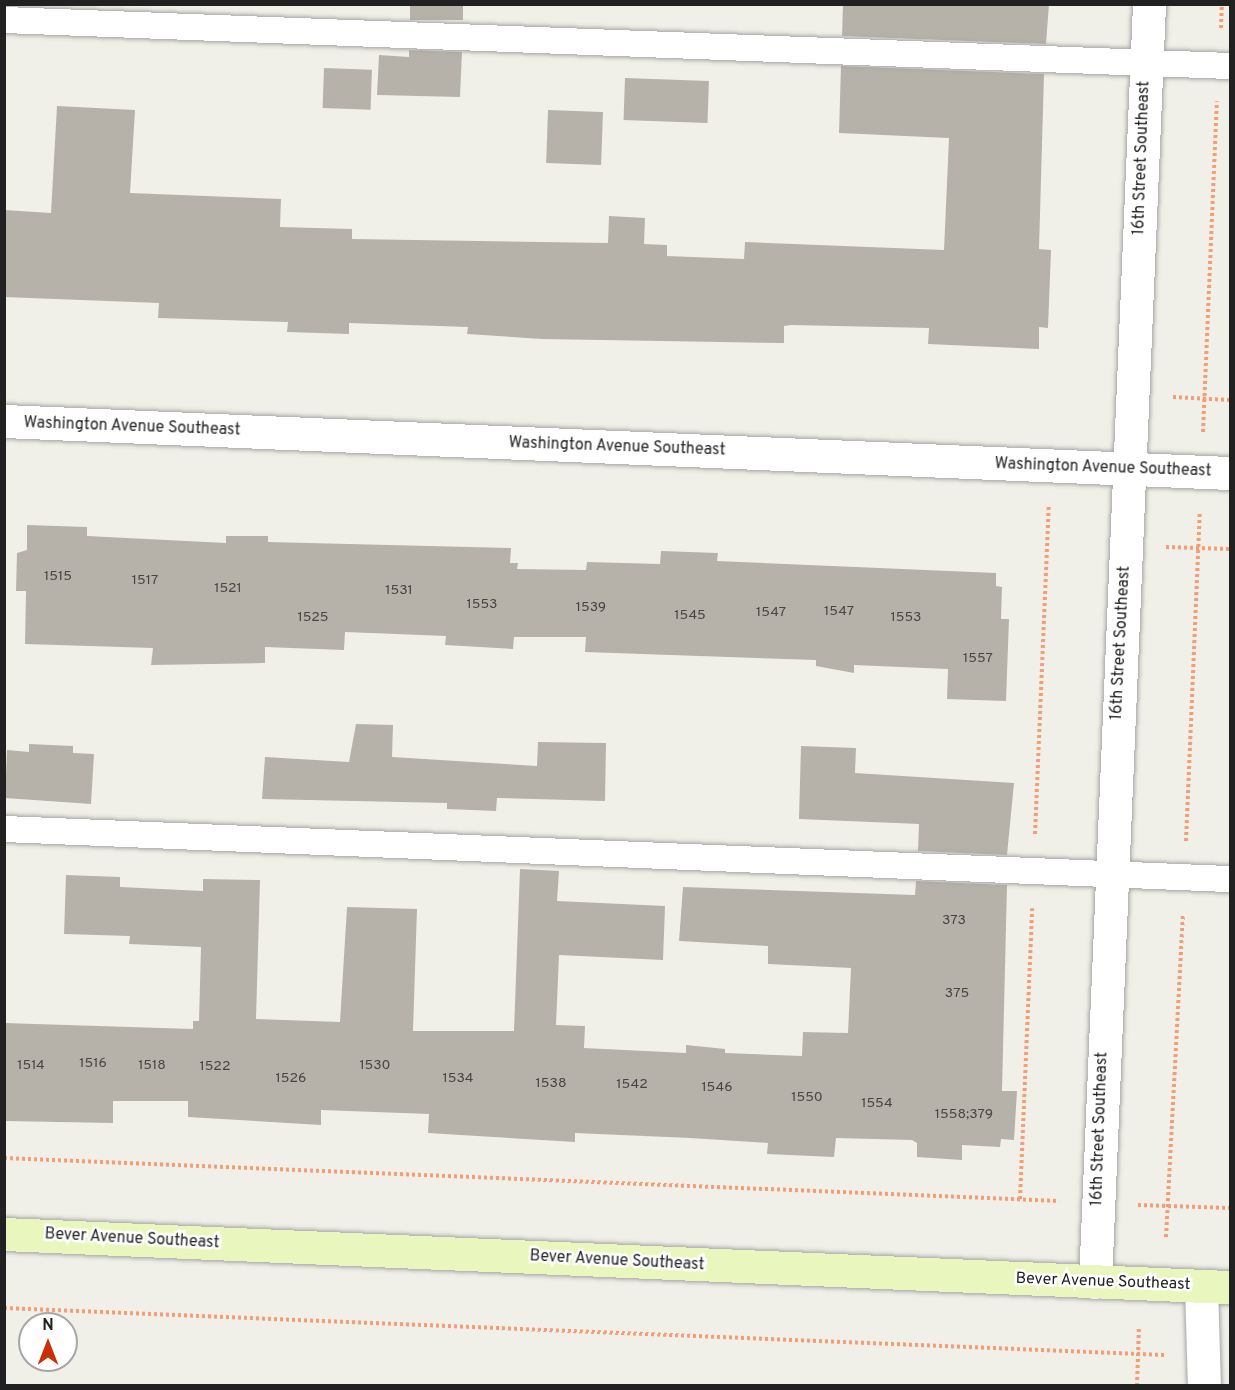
<!DOCTYPE html>
<style>
body{margin:0}
#map{position:relative;width:1235px;height:1390px;overflow:hidden;background:#f1f0e8;font-family:Overpass,sans-serif}
div>[style]{position:absolute}
[style*='--x']{left:calc(var(--x)*1px);top:calc(var(--y)*1px);width:calc(var(--w)*1px);rotate:calc(var(--a)*1deg)}
.building>*{inset:0;background:#b6b2aa;transform-origin:0 0}
.path>*{height:4px;margin-top:-2px;transform-origin:0;background:repeating-linear-gradient(90deg,#f59d75 0 3px,transparent 0 6px)}
.roads{filter:drop-shadow(0 0 2px #a5a5a5) drop-shadow(0 0 2px #a5a5a5)}
.lane>*{height:26px;margin:-13px;padding:0 13px;transform-origin:13px;border-radius:13px;background:#fff}
.street>*{height:33px;margin:-16.5px;padding:0 16.5px;transform-origin:16.5px;border-radius:16.5px;background:#fff}
.secondary>*{height:33px;margin:-16.5px;padding:0 16.5px;transform-origin:16.5px;border-radius:16.5px;background:#e9f7bf}
span{translate:-50% -50%;white-space:nowrap;text-align:center;line-height:1.15;-webkit-text-stroke:5px #fff;paint-order:stroke}
.number-label{font-size:14px;color:#464543}
.number-label span{-webkit-text-stroke-width:0}
.street-label{font-size:16px;color:#212121}
.frame{position:absolute;inset:0;border:6px solid #212121;pointer-events:none}
.north{position:absolute;left:18px;top:1312px;width:60px;height:60px;box-sizing:border-box;background:#fff;border:2px solid #a6a6a6;border-radius:50%;rotate:0deg;font-size:16px;font-weight:700;line-height:24px;text-align:center;color:#212121}
.north::after{content:'';display:block;margin:auto;width:21px;height:27px;background:#ca3008;clip-path:polygon(50% 0,100% 100%,50% 72%,0 100%)}
</style>
<div id="map">
<div class="building">
<div style="left:410px;top:4px;width:53px;height:16px"></div>
<div style="clip-path:polygon(843px 4px,1049px 4px,1046px 44px,842px 36px)"></div>
<div style="clip-path:polygon(409px 50px,462px 52px,460px 97px,377px 95px,379px 55px,409px 57px)"></div>
<div style="clip-path:polygon(841px 66px,1044px 74px,1039px 249px,1051px 250px,1048px 328px,1039px 327px,1039px 349px,928px 344px,929px 328px,791px 325px,784px 326px,784px 343px,542px 339px,467px 334px,468px 327px,349px 323px,349px 334px,287px 332px,288px 322px,158px 318px,159px 303px,4px 297px,4px 210px,51px 213px,57px 106px,135px 110px,130px 193px,281px 199px,280px 227px,352px 229px,352px 239px,608px 243px,609px 216px,645px 218px,644px 244px,667px 245px,667px 256px,744px 259px,745px 242px,944px 250px,949px 138px,839px 133px)"></div>
<div style="left:324px;top:68px;width:48px;height:40px;rotate:2deg"></div>
<div style="left:625px;top:78px;width:84px;height:42px;rotate:2deg"></div>
<div style="left:548px;top:110px;width:55px;height:53px;rotate:2deg"></div>
<div style="clip-path:polygon(27px 525px,87px 527px,87px 536px,226px 543px,226px 536px,268px 536px,268px 542px,511px 548px,510px 563px,518px 563px,517px 569px,586px 570px,587px 562px,660px 564px,661px 551px,718px 553px,717px 561px,996px 573px,996px 586px,1002px 587px,1001px 619px,1009px 619px,1006px 701px,947px 699px,948px 669px,854px 665px,854px 673px,816px 666px,816px 660px,585px 652px,586px 637px,514px 637px,513px 649px,445px 645px,446px 636px,345px 632px,344px 650px,265px 647px,265px 663px,151px 665px,153px 648px,25px 644px,26px 591px,16px 591px,17px 553px,27px 550px)"></div>
<div style="clip-path:polygon(356px 724px,393px 725px,392px 757px,537px 766px,538px 742px,606px 743px,605px 801px,497px 798px,496px 811px,447px 809px,447px 803px,262px 799px,265px 757px,349px 762px)"></div>
<div style="clip-path:polygon(29px 744px,73px 746px,73px 753px,94px 754px,91px 804px,5px 798px,7px 750px,29px 752px)"></div>
<div style="clip-path:polygon(801px 746px,856px 748px,855px 773px,1014px 783px,1007px 855px,918px 851px,919px 824px,799px 819px)"></div>
<div style="clip-path:polygon(520px 869px,559px 871px,557px 901px,665px 906px,663px 960px,559px 955px,556px 1025px,585px 1026px,584px 1048px,686px 1053px,686px 1045px,725px 1049px,725px 1053px,802px 1056px,803px 1032px,848px 1033px,851px 968px,768px 964px,768px 946px,679px 941px,683px 887px,915px 895px,916px 881px,1007px 885px,1002px 1091px,1017px 1091px,1014px 1140px,1001px 1139px,1000px 1147px,962px 1145px,962px 1160px,917px 1157px,917px 1143px,912px 1140px,836px 1138px,834px 1157px,767px 1154px,768px 1143px,690px 1138px,575px 1133px,575px 1142px,428px 1133px,429px 1114px,321px 1110px,321px 1125px,188px 1117px,188px 1101px,113px 1101px,113px 1123px,4px 1121px,4px 1023px,193px 1029px,193px 1021px,199px 1021px,201px 947px,129px 944px,130px 936px,64px 934px,66px 875px,120px 877px,120px 887px,203px 891px,203px 879px,260px 880px,256px 1019px,340px 1022px,347px 907px,417px 909px,413px 1031px,514px 1031px)"></div>
</div>
<div class="path">
<div style="--x:1221;--y:28;--w:24;--a:-88"></div>
<div style="--x:1173;--y:397;--w:57;--a:3"></div>
<div style="--x:1203;--y:432;--w:331;--a:-87.6"></div>
<div style="--x:1166;--y:547;--w:64;--a:1.8"></div>
<div style="--x:1035;--y:834;--w:328;--a:-87.6"></div>
<div style="--x:1186;--y:841;--w:328;--a:-87.6"></div>
<div style="--x:4;--y:1158;--w:1056;--a:2.33"></div>
<div style="--x:1020;--y:1199;--w:291;--a:-87.6"></div>
<div style="--x:1138;--y:1205;--w:92;--a:1.9"></div>
<div style="--x:1166;--y:1237;--w:323;--a:-87"></div>
<div style="--x:4;--y:1308;--w:1161;--a:2.32"></div>
<div style="--x:1137;--y:1386;--w:60;--a:-88.1"></div>
</div>
<div class="roads">
<div class="lane">
<div style="--x:4;--y:20;--w:1227;--a:2.15"></div>
<div style="--x:4;--y:829;--w:1227;--a:2.34"></div>
</div>
<div class="street">
<div style="--x:4;--y:421;--w:1227;--a:2.43"></div>
<div style="--x:1095;--y:1282;--w:1279;--a:-87.58"></div>
<div style="--x:1201;--y:1286;--w:100;--a:88.3"></div>
</div>
<div class="secondary">
<div style="--x:4;--y:1234;--w:1227;--a:2.48"></div>
</div>
</div>
<div class="number-label">
<span style="left:58px;top:577px">1515</span>
<span style="left:145px;top:581px">1517</span>
<span style="left:228px;top:589px">1521</span>
<span style="left:399px;top:591px">1531</span>
<span style="left:482px;top:605px">1553</span>
<span style="left:591px;top:608px">1539</span>
<span style="left:839px;top:612px">1547</span>
<span style="left:771px;top:613px">1547</span>
<span style="left:690px;top:616px">1545</span>
<span style="left:313px;top:618px">1525</span>
<span style="left:906px;top:618px">1553</span>
<span style="left:978px;top:659px">1557</span>
<span style="left:954px;top:921px">373</span>
<span style="left:957px;top:994px">375</span>
<span style="left:93px;top:1064px">1516</span>
<span style="left:31px;top:1066px">1514</span>
<span style="left:152px;top:1066px">1518</span>
<span style="left:375px;top:1066px">1530</span>
<span style="left:215px;top:1067px">1522</span>
<span style="left:291px;top:1079px">1526</span>
<span style="left:458px;top:1079px">1534</span>
<span style="left:551px;top:1084px">1538</span>
<span style="left:632px;top:1085px">1542</span>
<span style="left:717px;top:1088px">1546</span>
<span style="left:807px;top:1098px">1550</span>
<span style="left:877px;top:1104px">1554</span>
<span style="left:964px;top:1115px">1558;379</span>
</div>
<div class="street-label">
<span style="left:1142px;top:158px;rotate:-88deg">16th Street Southeast</span>
<span style="left:132px;top:427px;rotate:2deg">Washington Avenue Southeast</span>
<span style="left:617px;top:447px;rotate:2deg">Washington Avenue Southeast</span>
<span style="left:1103px;top:468px;rotate:2deg">Washington Avenue Southeast</span>
<span style="left:1121px;top:643px;rotate:-87deg">16th Street Southeast</span>
<span style="left:1100px;top:1129px;rotate:-88deg">16th Street Southeast</span>
<span style="left:132px;top:1239px;rotate:3deg">Bever Avenue Southeast</span>
<span style="left:617px;top:1261px;rotate:3deg">Bever Avenue Southeast</span>
<span style="left:1103px;top:1282px;rotate:2deg">Bever Avenue Southeast</span>
</div>
<div class="frame"></div>
<div class="north">N</div>
</div>
